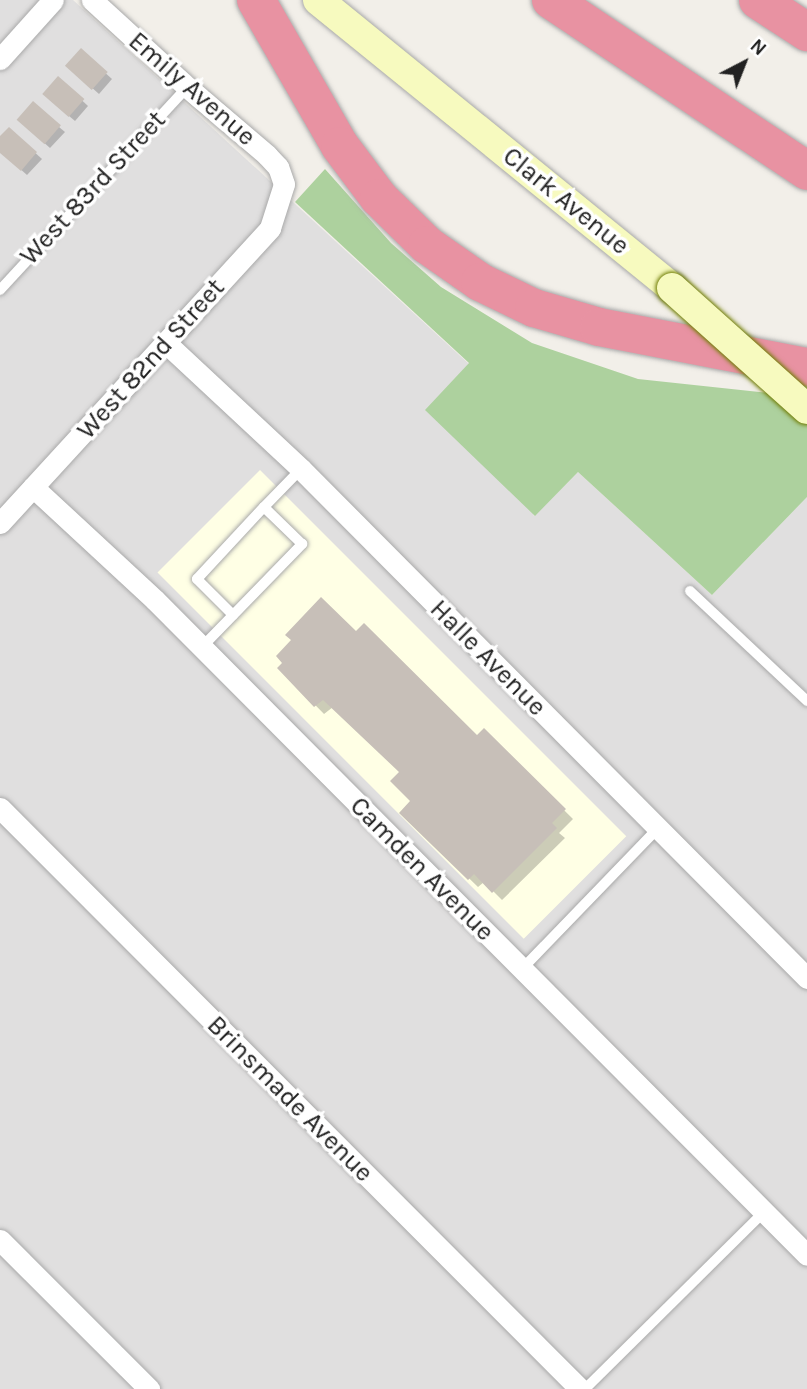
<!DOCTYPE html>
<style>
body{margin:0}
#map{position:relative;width:807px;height:1389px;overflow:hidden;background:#f2efe9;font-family:Karla,sans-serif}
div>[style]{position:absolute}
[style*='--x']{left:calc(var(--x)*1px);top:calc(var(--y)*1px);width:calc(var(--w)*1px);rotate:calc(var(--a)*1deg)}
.residential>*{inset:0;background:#e0dfdf}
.education>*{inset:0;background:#ffffe5;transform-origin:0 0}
.forest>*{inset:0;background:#add19e}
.shadow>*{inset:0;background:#0003}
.building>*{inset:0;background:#c7bfb8;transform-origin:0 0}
.roads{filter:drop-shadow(0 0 2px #a9a9a9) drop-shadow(0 0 2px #a9a9a9)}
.lane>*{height:10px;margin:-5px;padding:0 5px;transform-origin:5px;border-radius:5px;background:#fff}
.street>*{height:21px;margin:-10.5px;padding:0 10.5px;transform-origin:10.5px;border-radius:10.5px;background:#fff}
.secondary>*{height:30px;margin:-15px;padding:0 15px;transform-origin:15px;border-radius:15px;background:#f7fabf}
.highway>*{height:38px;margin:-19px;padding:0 19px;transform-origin:19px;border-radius:19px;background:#e892a2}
.bridges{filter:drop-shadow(0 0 2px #707d05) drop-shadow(0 0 2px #707d05)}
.secondary-bridge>*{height:30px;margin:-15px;padding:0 15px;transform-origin:15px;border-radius:15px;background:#f7fabf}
span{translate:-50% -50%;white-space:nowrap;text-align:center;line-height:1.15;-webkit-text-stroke:7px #fff;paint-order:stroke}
.street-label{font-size:26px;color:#222}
.north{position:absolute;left:709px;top:28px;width:70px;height:70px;-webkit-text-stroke:5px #fff;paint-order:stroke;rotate:42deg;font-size:19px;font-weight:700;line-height:28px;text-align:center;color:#222}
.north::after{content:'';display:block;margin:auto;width:24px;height:32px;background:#222;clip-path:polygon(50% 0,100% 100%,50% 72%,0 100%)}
</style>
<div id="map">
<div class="residential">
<div style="clip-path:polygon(0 0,73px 0,469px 364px,534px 516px,578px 472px,712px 595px,807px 497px,807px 1389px,0 1389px)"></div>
</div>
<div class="education">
<div style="left:260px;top:470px;width:518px;height:145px;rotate:45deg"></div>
</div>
<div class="forest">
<div style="clip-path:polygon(325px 169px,391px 243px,441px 287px,532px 343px,638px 379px,807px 397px,807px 497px,712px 595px,578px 472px,535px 516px,425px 410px,469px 363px,295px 202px)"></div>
</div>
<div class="shadow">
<div style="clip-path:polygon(81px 51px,112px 79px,99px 94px,73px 71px)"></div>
<div style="clip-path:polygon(58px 78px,88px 106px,75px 121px,49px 99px)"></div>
<div style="clip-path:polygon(24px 125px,59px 127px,65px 132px,50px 148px)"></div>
<div style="clip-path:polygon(9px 129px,42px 159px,27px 175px,0 151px,0 139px)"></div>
<div style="clip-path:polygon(356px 634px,477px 738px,484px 731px,573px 819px,559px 833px,565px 838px,502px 900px,484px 882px,478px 887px,402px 813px,413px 801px,402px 773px,333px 707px,324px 714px,279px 668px)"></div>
</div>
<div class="building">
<div style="left:81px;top:48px;width:36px;height:24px;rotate:42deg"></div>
<div style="left:58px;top:76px;width:35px;height:24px;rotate:41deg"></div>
<div style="left:33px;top:101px;width:37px;height:25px;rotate:41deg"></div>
<div style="clip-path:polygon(9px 127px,37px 152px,21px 171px,0 153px,0 136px)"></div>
<div style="clip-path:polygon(321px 597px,356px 631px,364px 623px,477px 735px,484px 728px,566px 809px,552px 823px,557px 828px,492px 893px,474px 874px,468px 880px,399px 813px,410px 801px,390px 781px,399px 772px,323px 700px,314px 707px,277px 668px,282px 663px,276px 656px,291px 640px,285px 635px)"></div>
</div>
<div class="roads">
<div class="lane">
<div style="--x:0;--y:290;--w:276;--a:-47.3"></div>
<div style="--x:690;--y:591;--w:161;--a:43.2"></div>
<div style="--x:233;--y:615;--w:51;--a:-135"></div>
<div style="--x:197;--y:579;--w:98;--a:-47.1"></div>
<div style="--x:202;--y:647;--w:144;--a:-45.8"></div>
<div style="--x:302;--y:544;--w:53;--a:-135.8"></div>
<div style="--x:264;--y:507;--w:53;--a:-45.8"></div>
<div style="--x:522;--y:969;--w:196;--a:-46"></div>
<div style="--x:585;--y:1389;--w:252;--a:-44.7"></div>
</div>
<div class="street">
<div style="--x:0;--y:59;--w:79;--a:-48.1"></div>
<div style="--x:166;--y:343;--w:185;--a:43"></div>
<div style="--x:301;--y:469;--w:718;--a:45.17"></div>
<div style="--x:33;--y:487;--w:166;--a:42.8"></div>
<div style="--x:155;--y:600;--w:924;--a:45.13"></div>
<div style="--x:0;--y:523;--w:400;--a:-47.5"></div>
<div style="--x:270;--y:228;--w:46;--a:-72.3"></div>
<div style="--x:284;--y:184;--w:18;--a:-109"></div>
<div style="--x:278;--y:167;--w:16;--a:-133"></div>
<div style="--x:267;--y:155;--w:105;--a:-139.6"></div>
<div style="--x:187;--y:87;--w:129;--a:-137.5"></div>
<div style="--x:0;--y:808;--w:821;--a:45.05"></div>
<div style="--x:0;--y:1240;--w:211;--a:45"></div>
</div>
<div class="secondary">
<div style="--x:318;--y:0;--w:456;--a:39.1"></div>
</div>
<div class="highway">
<div style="--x:256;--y:0;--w:168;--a:60.1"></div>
<div style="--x:340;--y:146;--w:65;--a:53.1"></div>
<div style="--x:379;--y:198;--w:67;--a:44.4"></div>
<div style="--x:427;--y:245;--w:65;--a:34.9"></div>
<div style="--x:480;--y:282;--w:60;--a:25.7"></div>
<div style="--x:534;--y:308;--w:68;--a:16.3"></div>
<div style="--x:599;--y:327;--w:212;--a:10.9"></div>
<div style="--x:551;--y:0;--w:308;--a:33.7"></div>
<div style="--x:758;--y:0;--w:59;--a:33.1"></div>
</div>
</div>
<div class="bridges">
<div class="secondary-bridge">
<div style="--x:672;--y:288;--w:181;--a:41.9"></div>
</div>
</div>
<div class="street-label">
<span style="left:192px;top:89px;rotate:41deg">Emily Avenue</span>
<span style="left:93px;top:188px;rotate:-47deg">West 83rd Street</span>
<span style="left:566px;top:201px;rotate:39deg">Clark Avenue</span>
<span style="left:151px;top:359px;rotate:-48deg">West 82nd Street</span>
<span style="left:488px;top:658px;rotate:45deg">Halle Avenue</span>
<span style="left:422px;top:869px;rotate:45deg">Camden Avenue</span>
<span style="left:290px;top:1099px;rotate:45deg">Brinsmade Avenue</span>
</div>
<div class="north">N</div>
</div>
